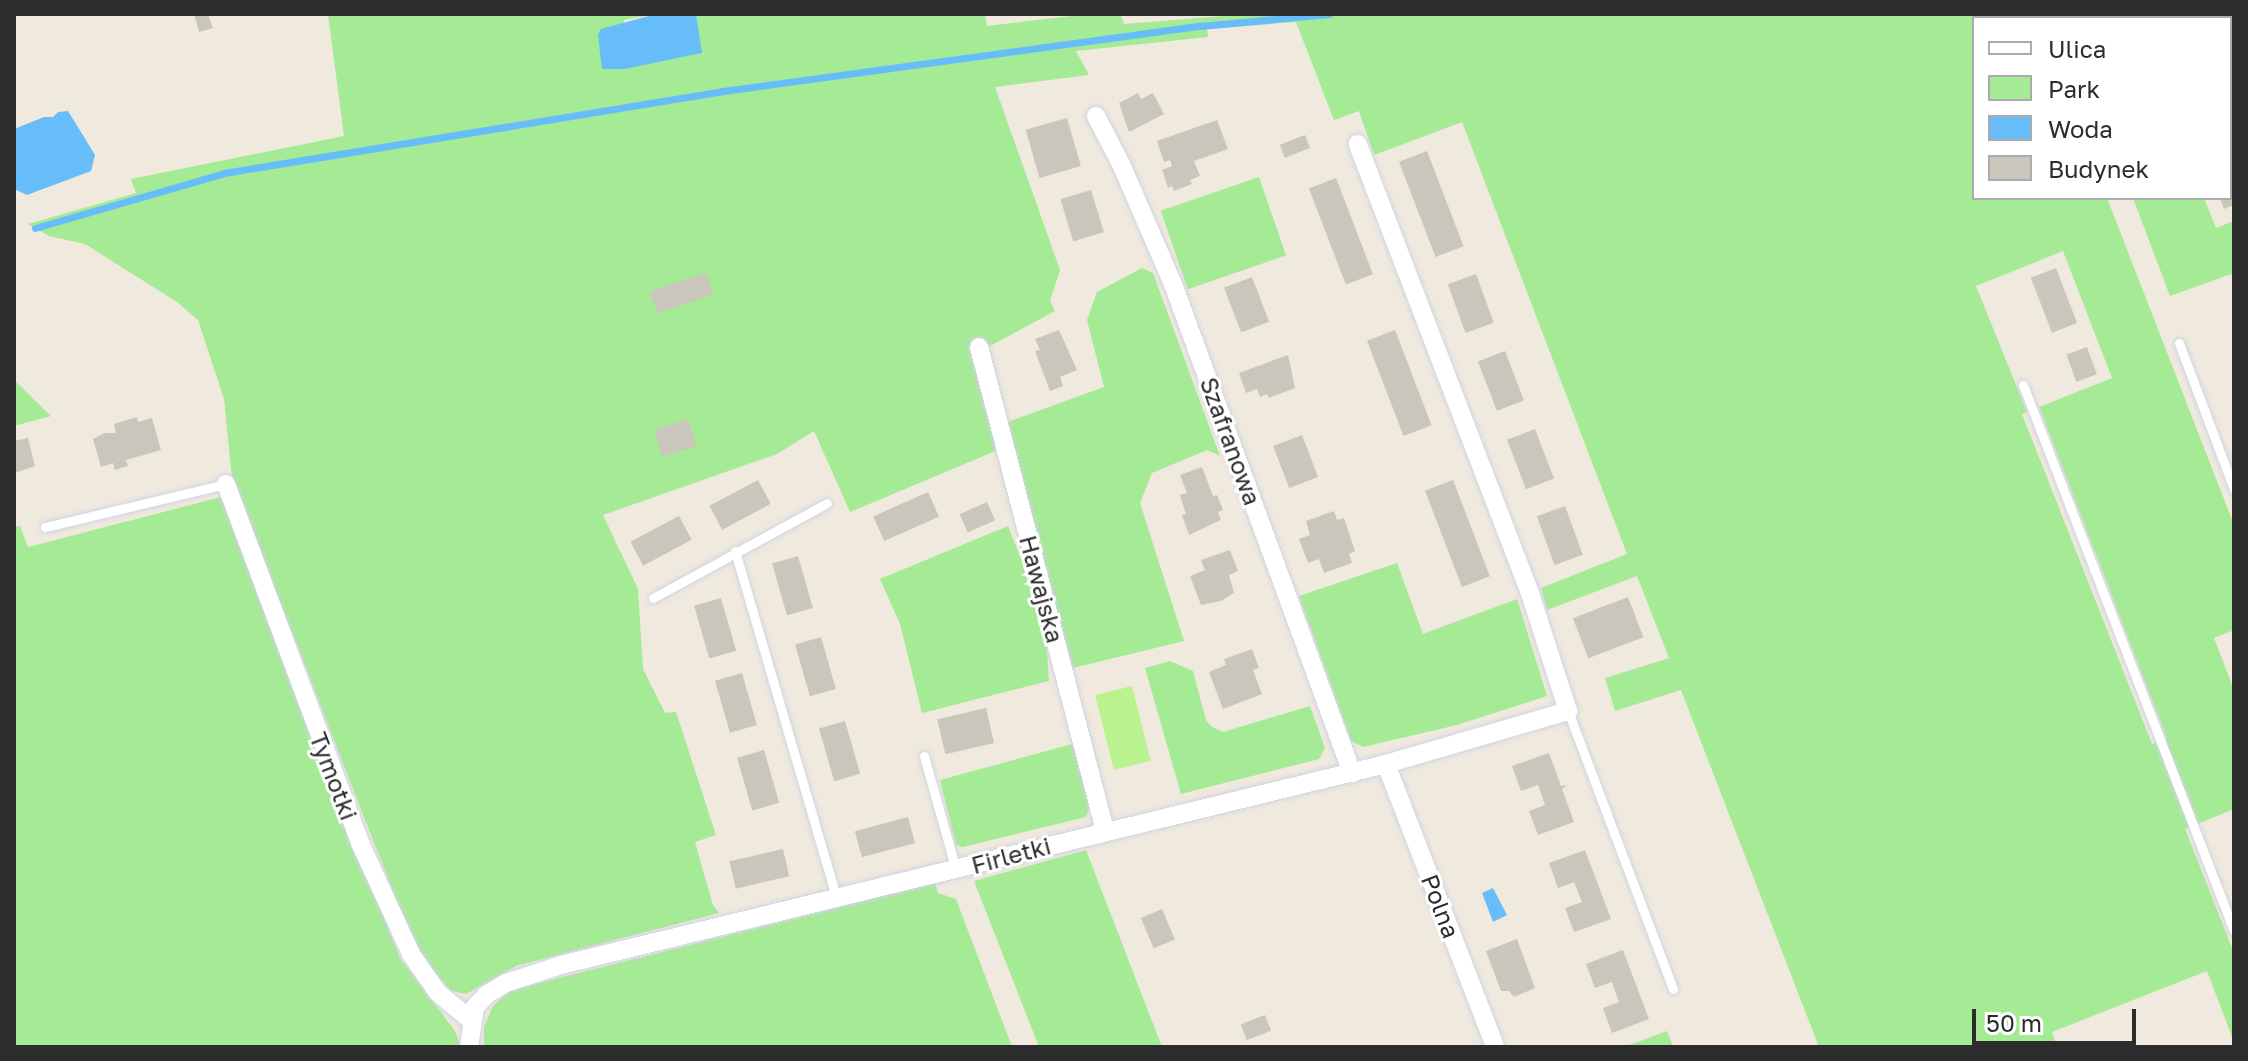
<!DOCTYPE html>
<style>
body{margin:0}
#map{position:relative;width:2248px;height:1061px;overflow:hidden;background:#efeadd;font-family:"Golos Text",sans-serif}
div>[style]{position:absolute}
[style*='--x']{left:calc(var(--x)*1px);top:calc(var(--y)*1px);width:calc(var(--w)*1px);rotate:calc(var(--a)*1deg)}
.green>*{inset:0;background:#a5ea94;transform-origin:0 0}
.pitch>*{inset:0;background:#b9f28f;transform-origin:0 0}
.water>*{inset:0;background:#66bdfa}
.stream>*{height:7px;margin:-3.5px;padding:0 3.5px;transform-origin:3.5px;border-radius:3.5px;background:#66bdfa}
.building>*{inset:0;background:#cac6bc;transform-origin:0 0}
.roads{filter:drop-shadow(0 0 2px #d2d2e6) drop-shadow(0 0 2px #d2d2e6)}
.lane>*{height:9px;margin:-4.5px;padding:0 4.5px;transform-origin:4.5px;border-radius:4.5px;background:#fff}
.street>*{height:18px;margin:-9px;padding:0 9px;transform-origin:9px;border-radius:9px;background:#fff}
span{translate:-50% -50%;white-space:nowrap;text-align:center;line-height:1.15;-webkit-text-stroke:6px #fff;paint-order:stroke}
.street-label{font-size:24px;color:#2c2c2c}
.frame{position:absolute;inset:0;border:16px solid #2c2c2c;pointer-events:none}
.legend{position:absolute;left:1972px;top:16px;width:260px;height:184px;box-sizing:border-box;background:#fff;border:2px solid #ababab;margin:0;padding:10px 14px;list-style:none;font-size:24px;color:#2c2c2c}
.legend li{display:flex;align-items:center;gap:16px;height:40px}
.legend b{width:40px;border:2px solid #ababab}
.scale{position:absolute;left:1972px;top:1009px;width:164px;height:36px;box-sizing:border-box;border:4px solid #2c2c2c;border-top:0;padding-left:10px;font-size:24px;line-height:28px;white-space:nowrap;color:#2c2c2c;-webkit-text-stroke:6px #fff;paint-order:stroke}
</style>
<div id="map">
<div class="green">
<div style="clip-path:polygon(evenodd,328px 14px,656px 14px,624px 20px,625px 69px,701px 53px,696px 14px,985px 14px,987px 26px,1088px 14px,1120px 14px,1124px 24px,1249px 14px,2036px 14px,2038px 18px,1974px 18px,1974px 198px,2107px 198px,2234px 525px,2234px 630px,2214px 638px,2234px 690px,2234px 809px,2185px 829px,2234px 953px,2234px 1042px,2207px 971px,2052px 1032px,2057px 1047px,1819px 1047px,1681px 690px,1615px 711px,1605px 678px,1669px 658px,1637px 576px,1547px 610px,1541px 588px,1627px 554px,1462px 122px,1374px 155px,1359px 111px,1334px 120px,1296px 22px,1207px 29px,1208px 37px,1076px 51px,1089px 75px,995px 87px,1060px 270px,1050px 301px,1055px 311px,988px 347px,970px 348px,998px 450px,850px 512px,814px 431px,777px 454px,603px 515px,638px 589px,643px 669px,665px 713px,676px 712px,716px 835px,695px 842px,713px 905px,719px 913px,516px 966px,466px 994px,451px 991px,435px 974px,412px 940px,232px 479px,224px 399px,198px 320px,177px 302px,85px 244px,49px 236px,28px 224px,136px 193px,131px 179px,344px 136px,328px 14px,2063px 251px,2112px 378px,2039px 407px,2167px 739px,2152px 744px,2022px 414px,2027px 412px,1976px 286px,2063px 251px)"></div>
<div style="left:2062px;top:14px;width:167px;height:4px"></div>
<div style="left:1259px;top:177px;width:83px;height:104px;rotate:71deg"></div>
<div style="clip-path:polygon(2133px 198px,2204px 198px,2216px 228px,2234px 221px,2234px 280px,2231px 274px,2170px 296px)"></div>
<div style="clip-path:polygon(1142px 268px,1153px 273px,1220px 456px,1207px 450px,1152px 473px,1140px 503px,1184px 641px,1073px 668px,1005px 423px,1104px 387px,1087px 320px,1097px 292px)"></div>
<div style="clip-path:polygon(14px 380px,51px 416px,14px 426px)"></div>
<div style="clip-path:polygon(221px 497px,400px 958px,455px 1031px,461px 1047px,14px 1047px,14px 527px,20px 526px,28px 547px)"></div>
<div style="clip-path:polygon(1008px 526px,1045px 620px,1049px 681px,922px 713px,900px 624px,880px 579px)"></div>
<div style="clip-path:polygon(1397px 563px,1423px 634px,1517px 599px,1547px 696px,1457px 725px,1363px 747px,1351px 741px,1299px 596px)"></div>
<div style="clip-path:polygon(1170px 661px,1193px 671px,1206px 720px,1212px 727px,1223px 732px,1310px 706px,1325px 748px,1319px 759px,1181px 794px,1145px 668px)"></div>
<div style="clip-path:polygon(1076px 743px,1091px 803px,1086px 817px,963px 847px,956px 845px,940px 780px)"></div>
<div style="clip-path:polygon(1086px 850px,1162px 1047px,1039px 1047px,974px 881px)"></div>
<div style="clip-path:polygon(935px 883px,938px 893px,956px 899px,1012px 1047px,484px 1047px,484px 1027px,493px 1006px,511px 990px)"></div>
<div style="clip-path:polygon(1667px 1031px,1673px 1047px,1624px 1047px)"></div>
</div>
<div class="pitch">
<div style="left:1132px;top:686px;width:77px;height:38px;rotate:76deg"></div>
</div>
<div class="water">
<div style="clip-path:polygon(656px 14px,696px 14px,702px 53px,625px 69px,602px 69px,598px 35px,601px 29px)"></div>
<div style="clip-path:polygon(68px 111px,95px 155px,91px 171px,27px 195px,14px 189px,14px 129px,44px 117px,53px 117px,58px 112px)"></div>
<div style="clip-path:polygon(1493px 888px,1507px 915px,1493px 922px,1482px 893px)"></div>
</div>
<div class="stream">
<div style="--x:35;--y:228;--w:197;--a:-16.2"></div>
<div style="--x:224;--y:173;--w:506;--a:-9.33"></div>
<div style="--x:723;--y:91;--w:481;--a:-7.8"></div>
<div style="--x:1200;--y:26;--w:130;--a:-5.3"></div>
</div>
<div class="building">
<div style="clip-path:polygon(194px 14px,208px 14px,213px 28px,199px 32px)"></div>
<div style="clip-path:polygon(1138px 93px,1141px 99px,1153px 93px,1164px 114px,1129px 132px,1119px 103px)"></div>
<div style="left:1067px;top:118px;width:50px;height:43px;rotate:74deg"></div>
<div style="clip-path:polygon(1217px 120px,1228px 149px,1194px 161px,1200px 176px,1190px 180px,1192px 184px,1174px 191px,1172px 186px,1168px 188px,1162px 170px,1172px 166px,1170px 160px,1164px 162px,1157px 141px)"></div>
<div style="left:1305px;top:135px;width:14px;height:27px;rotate:69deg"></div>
<div style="left:1427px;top:151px;width:102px;height:30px;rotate:69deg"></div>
<div style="clip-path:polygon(2234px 177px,2234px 205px,2224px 209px,2220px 198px,2230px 198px,2230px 178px)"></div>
<div style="left:1336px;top:178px;width:103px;height:29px;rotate:69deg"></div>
<div style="left:1091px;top:190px;width:44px;height:32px;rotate:73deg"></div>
<div style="left:2056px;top:268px;width:59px;height:27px;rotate:69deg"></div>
<div style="left:706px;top:273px;width:23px;height:59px;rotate:72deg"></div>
<div style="left:1476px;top:274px;width:52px;height:30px;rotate:70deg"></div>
<div style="left:1252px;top:277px;width:48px;height:30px;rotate:69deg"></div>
<div style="clip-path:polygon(1059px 330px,1077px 370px,1060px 377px,1063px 386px,1050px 391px,1035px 351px,1040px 350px,1035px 339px)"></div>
<div style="left:1395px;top:330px;width:102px;height:30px;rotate:69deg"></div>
<div style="left:2087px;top:347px;width:29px;height:22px;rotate:70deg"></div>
<div style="left:1505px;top:351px;width:53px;height:29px;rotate:69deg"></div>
<div style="clip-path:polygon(1288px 355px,1295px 388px,1269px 398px,1267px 394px,1260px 397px,1257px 389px,1246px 393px,1239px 373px)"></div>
<div style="clip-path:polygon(137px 417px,138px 422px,152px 418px,161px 450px,126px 460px,128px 466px,115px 470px,113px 463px,101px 467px,93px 439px,104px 433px,116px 433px,114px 424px)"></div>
<div style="left:688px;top:419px;width:28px;height:36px;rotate:72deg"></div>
<div style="left:1535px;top:429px;width:53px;height:30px;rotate:69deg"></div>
<div style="left:1302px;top:435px;width:45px;height:31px;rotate:69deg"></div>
<div style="clip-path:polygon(28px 438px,35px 466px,14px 473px,14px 441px)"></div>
<div style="clip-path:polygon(1202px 467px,1213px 496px,1217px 495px,1223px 510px,1218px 512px,1221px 520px,1189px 535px,1182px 515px,1186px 514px,1180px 495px,1187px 493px,1180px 475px)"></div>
<div style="left:758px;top:480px;width:27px;height:55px;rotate:62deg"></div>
<div style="left:1453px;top:480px;width:103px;height:30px;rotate:69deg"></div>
<div style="left:928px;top:492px;width:27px;height:60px;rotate:66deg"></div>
<div style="left:987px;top:502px;width:20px;height:30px;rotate:66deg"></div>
<div style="left:1565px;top:506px;width:52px;height:30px;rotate:70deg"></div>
<div style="clip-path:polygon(1334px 511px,1337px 520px,1344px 518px,1355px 551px,1349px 554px,1352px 563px,1324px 573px,1319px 559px,1308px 563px,1299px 539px,1310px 535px,1306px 521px)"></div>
<div style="left:679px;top:516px;width:27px;height:55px;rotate:62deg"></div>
<div style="clip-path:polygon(1230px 550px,1238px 571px,1229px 575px,1234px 593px,1221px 601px,1201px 605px,1190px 576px,1205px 570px,1201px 560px)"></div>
<div style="left:798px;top:556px;width:54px;height:27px;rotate:74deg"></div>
<div style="left:1628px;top:597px;width:43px;height:59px;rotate:69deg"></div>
<div style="left:721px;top:598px;width:55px;height:28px;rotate:74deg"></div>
<div style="left:821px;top:637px;width:54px;height:27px;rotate:74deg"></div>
<div style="clip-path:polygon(1252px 649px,1259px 668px,1253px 670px,1262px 694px,1223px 709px,1209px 672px,1226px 665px,1224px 659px)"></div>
<div style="left:742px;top:673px;width:54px;height:28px;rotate:74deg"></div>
<div style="left:986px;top:708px;width:36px;height:50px;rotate:77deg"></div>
<div style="left:845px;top:721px;width:55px;height:27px;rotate:74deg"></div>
<div style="left:764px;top:750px;width:55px;height:28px;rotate:74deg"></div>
<div style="clip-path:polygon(1549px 753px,1561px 786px,1568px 785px,1562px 789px,1574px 822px,1538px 835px,1529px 811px,1545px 805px,1538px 785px,1521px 791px,1512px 766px)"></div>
<div style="left:908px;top:817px;width:27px;height:55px;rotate:75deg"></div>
<div style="left:783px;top:849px;width:28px;height:55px;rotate:77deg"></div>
<div style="clip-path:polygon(1585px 850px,1611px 919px,1574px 932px,1565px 908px,1582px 902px,1574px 882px,1558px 888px,1549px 863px)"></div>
<div style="left:1162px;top:909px;width:33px;height:23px;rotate:67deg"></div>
<div style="clip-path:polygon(1517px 939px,1535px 988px,1514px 997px,1509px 991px,1501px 991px,1486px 951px)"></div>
<div style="clip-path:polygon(1623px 950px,1649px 1019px,1612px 1033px,1603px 1008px,1619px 1002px,1615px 991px,1612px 982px,1595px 988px,1586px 964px)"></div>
<div style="left:1265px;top:1015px;width:17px;height:26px;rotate:69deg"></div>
</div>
<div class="roads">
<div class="lane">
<div style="--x:2179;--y:343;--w:156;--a:69.4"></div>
<div style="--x:2023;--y:385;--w:585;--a:68.87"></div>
<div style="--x:45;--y:527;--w:186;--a:-13.4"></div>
<div style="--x:735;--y:551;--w:360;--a:73.7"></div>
<div style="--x:653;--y:598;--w:198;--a:-28.6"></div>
<div style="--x:1568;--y:711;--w:297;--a:69.3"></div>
<div style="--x:924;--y:756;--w:118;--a:74.3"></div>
</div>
<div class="street">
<div style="--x:1096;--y:116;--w:54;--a:62.5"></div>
<div style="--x:1121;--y:164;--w:131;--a:66.6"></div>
<div style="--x:1173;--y:284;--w:521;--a:69.89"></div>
<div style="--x:979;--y:347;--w:499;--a:75.4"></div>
<div style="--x:226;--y:484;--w:383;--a:69.5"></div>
<div style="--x:360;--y:843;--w:122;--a:65.3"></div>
<div style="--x:411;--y:954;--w:47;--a:55.3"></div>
<div style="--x:438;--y:993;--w:43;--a:39.3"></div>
<div style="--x:1386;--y:764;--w:303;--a:68.9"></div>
<div style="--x:469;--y:1047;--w:40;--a:-81.5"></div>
<div style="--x:475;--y:1007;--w:16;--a:-47"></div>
<div style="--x:486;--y:995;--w:23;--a:-31"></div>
<div style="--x:506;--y:983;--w:58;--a:-18.1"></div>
<div style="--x:561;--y:965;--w:849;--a:-13.69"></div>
<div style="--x:1386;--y:764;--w:190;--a:-16.2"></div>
<div style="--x:1568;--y:711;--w:124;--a:-107.9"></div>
<div style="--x:1530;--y:593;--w:481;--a:-111"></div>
</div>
</div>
<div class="street-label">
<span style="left:1231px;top:441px;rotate:70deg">Szafranowa</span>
<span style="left:1042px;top:589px;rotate:75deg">Hawajska</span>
<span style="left:334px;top:776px;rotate:69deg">Tymotki</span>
<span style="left:1011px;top:855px;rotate:-15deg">Firletki</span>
<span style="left:1441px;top:906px;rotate:69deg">Polna</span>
</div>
<div class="frame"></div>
<ul class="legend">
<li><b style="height:10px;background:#fff"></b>Ulica</li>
<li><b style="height:22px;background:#a5ea94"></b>Park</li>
<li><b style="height:22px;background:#66bdfa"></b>Woda</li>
<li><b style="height:22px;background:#cac6bc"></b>Budynek</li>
</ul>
<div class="scale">50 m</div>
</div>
